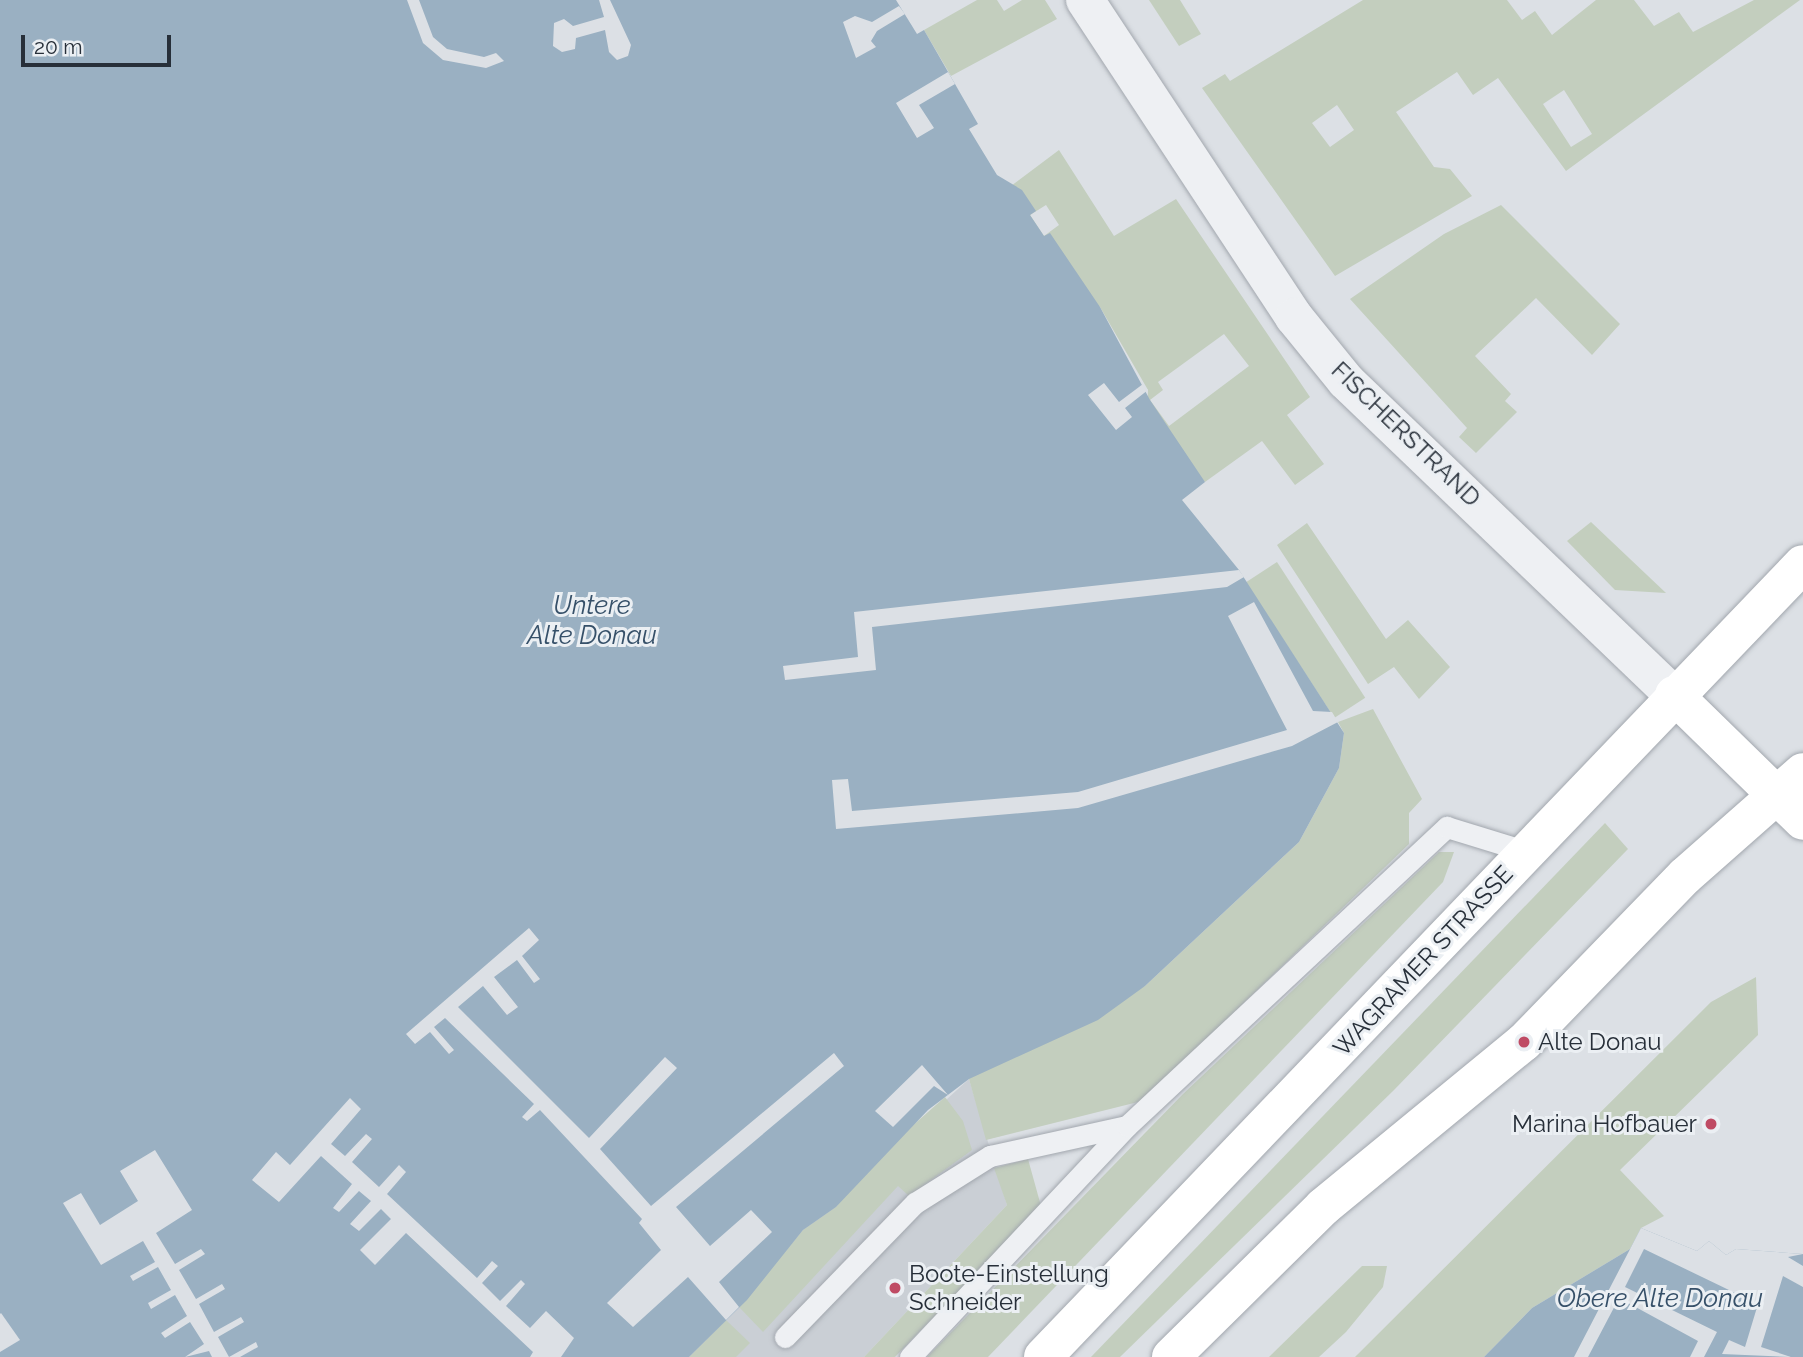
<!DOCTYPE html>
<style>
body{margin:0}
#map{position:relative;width:1803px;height:1357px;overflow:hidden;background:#dce0e5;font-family:Raleway,sans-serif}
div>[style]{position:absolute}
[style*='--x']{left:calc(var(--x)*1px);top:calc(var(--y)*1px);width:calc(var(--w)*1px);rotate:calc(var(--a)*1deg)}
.built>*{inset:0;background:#cacfd5}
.green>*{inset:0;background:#c3cebe;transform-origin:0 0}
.water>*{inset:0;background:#9ab0c2}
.pier>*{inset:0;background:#dce0e5}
.roads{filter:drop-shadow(0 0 2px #a2a7ae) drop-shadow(0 0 2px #a2a7ae)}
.service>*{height:21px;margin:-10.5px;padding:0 10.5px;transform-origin:10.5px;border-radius:10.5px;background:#eef0f3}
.minor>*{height:38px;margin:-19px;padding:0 19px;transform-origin:19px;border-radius:19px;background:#eef0f3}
.secondary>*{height:38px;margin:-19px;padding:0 19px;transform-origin:19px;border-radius:19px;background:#fff}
.primary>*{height:38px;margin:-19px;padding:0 19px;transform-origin:19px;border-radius:19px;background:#fff}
.dots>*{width:19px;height:19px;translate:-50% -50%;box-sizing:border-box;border:4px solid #ebeff3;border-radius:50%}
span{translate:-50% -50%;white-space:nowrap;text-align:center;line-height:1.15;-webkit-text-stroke:6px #ebeff3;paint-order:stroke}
.street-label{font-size:24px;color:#272f39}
.poi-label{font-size:24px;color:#272f39}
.left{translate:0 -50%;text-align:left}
.right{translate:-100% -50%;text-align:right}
.water-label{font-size:26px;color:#365069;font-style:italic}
.scale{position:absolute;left:21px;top:35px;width:150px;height:32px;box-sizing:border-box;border:4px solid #272f39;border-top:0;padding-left:9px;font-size:21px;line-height:24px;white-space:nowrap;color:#272f39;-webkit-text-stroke:5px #ebeff3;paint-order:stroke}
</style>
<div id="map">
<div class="built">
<div style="clip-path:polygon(969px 1079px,1007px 1205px,864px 1357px,689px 1357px,747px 1300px,803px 1230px)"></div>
</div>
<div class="green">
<div style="clip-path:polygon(977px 0,997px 0,1004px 11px,1022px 0,1045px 0,1057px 19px,951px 76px,924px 30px)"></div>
<div style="clip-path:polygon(1149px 0,1180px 0,1201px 34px,1179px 46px)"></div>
<div style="clip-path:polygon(evenodd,1363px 0,1507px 0,1522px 20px,1535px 11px,1552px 35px,1596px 0,1634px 0,1654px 26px,1679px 12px,1693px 32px,1754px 0,1800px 0,1566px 171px,1498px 78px,1473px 95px,1457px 72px,1396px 112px,1434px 167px,1450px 169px,1472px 196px,1335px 276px,1202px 88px,1225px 74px,1230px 81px,1363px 0,1564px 90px,1592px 134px,1571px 147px,1543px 104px,1564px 90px,1363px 0,1337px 105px,1354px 130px,1330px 147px,1312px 123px,1337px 105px)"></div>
<div style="clip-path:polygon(evenodd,1059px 150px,1114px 236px,1176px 199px,1310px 397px,1287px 415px,1324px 464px,1295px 485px,1262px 441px,1205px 482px,1147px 421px,1148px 390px,1100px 307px,1078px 293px,1011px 186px,1059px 150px,1046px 205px,1059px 225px,1044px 236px,1030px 215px,1046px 205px,1059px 150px,1224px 334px,1249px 366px,1169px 426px,1150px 400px,1163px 390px,1158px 382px,1224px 334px)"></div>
<div style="clip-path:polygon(1501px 205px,1620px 324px,1592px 355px,1536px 298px,1475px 356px,1511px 394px,1505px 401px,1517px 412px,1476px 453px,1459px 437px,1467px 428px,1350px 299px,1444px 234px)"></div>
<div style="clip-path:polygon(1591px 522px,1666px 593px,1615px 590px,1567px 541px)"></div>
<div style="clip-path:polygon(1307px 523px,1386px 639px,1408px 620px,1450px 667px,1419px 699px,1394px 667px,1368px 684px,1277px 545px)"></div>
<div style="left:1277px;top:562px;width:162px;height:37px;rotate:57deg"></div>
<div style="clip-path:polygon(1373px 709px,1422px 799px,1409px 813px,1409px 844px,1142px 1101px,986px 1140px,969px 1079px,957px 1064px,1145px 986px,1299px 842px,1339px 768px,1344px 733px,1338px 722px)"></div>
<div style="clip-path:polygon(1605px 823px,1628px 849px,1394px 1090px,1120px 1357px,1091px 1357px)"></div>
<div style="clip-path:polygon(1439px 852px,1454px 852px,1443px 882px,988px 1357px,927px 1357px,1183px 1094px)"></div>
<div style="clip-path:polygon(1756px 977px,1758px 1035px,1620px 1170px,1664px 1216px,1641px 1228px,1630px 1249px,1532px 1308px,1484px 1357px,1355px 1357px,1711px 1002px)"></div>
<div style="clip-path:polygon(945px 1097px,963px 1121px,972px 1150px,909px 1196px,898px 1186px,763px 1332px,739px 1307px,803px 1230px,836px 1207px,876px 1158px)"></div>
<div style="clip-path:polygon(1028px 1159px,1041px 1206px,895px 1357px,864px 1357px,1007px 1205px,994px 1168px)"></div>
<div style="clip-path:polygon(1362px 1266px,1387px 1266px,1383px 1287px,1346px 1332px,1319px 1357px,1269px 1357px)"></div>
<div style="clip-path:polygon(726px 1320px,750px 1343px,736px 1357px,689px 1357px)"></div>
</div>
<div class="water">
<div style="clip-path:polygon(0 0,896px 0,917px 34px,924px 30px,978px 124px,969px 129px,997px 175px,1022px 190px,1036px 211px,1030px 215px,1044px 236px,1050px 233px,1100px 307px,1150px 400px,1205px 482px,1182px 500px,1239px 570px,1344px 733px,1339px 768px,1299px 842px,1145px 986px,1098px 1020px,969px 1079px,928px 1110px,836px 1207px,803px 1230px,747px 1300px,689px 1357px,0 1357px)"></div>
<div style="clip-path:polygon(1641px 1228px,1697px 1251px,1709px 1241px,1726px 1255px,1736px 1249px,1803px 1254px,1803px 1357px,1484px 1357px,1532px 1308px,1630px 1249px)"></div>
</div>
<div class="pier">
<div style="clip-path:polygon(407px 0,419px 0,433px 37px,447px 49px,484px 57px,496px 53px,504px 61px,486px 68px,443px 60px,423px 43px)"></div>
<div style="clip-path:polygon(599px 0,610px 0,631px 45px,628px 56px,617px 60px,609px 52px,605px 30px,576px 38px,575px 49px,562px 52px,553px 46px,554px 23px,564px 19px,573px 26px,604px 17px)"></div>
<div style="clip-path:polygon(899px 6px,905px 14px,877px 31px,871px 41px,876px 47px,856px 58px,843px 22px,855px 16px,872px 22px)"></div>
<div style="clip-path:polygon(948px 72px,955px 84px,919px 105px,934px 128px,917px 138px,896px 103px)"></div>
<div style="clip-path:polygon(1104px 383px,1119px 402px,1143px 384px,1148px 390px,1125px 408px,1132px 417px,1116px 430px,1088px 395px)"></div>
<div style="clip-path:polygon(1239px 570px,1244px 577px,1227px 587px,872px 627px,876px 670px,785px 680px,783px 666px,858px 657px,854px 612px)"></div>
<div style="clip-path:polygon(1254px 602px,1313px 711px,1332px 712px,1338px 722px,1292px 746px,1078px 808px,836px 829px,832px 780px,848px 779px,852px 811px,1078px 792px,1287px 730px,1228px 616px)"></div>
<div style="clip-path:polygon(529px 928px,539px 940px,522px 956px,540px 979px,534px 983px,517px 960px,494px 977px,518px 1007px,507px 1015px,483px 986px,458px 1007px,589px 1138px,665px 1057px,677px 1068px,600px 1149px,651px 1206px,834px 1053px,844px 1066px,676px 1207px,710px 1246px,751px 1210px,772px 1232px,719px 1282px,739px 1307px,726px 1320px,688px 1277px,633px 1327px,607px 1303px,661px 1250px,639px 1223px,642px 1219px,540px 1110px,527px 1121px,522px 1117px,534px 1104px,445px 1018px,434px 1027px,454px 1050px,449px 1054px,430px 1032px,415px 1044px,406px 1034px)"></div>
<div style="clip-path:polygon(922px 1065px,948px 1095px,934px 1086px,893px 1127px,875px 1111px)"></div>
<div style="clip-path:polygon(350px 1098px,361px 1109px,331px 1144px,345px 1156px,366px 1134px,372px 1139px,352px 1162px,379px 1187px,399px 1165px,406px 1172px,387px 1194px,477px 1278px,492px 1261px,498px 1266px,482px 1283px,500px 1301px,521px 1280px,525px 1284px,506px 1306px,530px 1328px,546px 1311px,574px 1338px,561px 1357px,530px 1357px,533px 1352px,406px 1233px,375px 1265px,360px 1250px,391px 1219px,381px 1209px,359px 1231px,350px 1224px,371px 1201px,359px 1191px,339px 1212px,333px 1208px,352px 1184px,321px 1156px,279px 1202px,252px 1180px,276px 1152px,290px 1165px)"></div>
<div style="clip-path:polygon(155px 1150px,192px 1210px,156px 1233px,175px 1264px,201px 1249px,205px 1254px,179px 1270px,196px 1299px,222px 1284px,225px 1289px,199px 1304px,214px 1332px,241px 1317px,244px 1322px,218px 1337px,229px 1357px,256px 1342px,258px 1347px,240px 1357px,212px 1357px,209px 1351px,185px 1357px,204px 1344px,190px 1322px,165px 1338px,161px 1333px,187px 1316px,175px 1295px,151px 1309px,148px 1303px,171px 1290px,158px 1267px,133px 1281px,130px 1276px,155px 1262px,143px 1241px,101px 1265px,63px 1203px,81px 1193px,100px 1225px,138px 1201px,120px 1171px)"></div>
<div style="clip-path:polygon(1641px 1228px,1697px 1251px,1709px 1241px,1726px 1255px,1736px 1249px,1803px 1254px,1788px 1257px,1803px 1266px,1803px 1287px,1783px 1276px,1761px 1347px,1791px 1357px,1722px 1354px,1729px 1340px,1745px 1347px,1758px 1304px,1644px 1249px,1625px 1287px,1717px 1332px,1704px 1357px,1690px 1357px,1698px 1341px,1619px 1298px,1588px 1357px,1574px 1357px)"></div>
<div style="clip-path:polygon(1px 1313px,20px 1340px,0 1352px,0 1314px)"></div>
</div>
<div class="roads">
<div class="service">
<div style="--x:785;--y:1337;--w:187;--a:-45.9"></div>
<div style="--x:915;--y:1203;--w:89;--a:-32.1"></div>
<div style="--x:990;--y:1156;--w:140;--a:-12.4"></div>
<div style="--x:910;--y:1357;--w:317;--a:-46.8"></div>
<div style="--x:1127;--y:1126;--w:438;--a:-43.1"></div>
<div style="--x:1447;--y:827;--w:82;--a:17.1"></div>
</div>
<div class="minor">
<div style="--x:1085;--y:0;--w:380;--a:56.6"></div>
<div style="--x:1294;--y:317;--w:82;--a:50.9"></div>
<div style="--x:1346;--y:381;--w:454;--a:43.8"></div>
</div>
<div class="secondary">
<div style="--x:1674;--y:695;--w:180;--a:44.3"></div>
</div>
<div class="primary">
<div style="--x:1043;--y:1357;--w:1098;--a:-46.22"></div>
<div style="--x:1171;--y:1357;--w:214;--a:-44.6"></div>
<div style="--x:1323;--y:1207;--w:260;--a:-39.4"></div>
<div style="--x:1524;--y:1042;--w:231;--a:-45.9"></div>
<div style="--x:1685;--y:876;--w:157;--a:-41.4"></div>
</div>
</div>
<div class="dots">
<div style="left:1524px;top:1042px;background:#bf4b64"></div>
<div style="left:1711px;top:1124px;background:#bf4b64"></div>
<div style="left:895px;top:1288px;background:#bf4b64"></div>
</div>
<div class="street-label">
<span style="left:1406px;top:434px;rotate:44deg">FISCHERSTRAND</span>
<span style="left:1423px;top:961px;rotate:-47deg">WAGRAMER STRASSE</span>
</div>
<div class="poi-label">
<span class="left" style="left:1538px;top:1042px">Alte Donau</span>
<span class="right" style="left:1697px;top:1124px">Marina Hofbauer</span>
<span class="left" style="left:909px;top:1288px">Boote-Einstellung<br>Schneider</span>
</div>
<div class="water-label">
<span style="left:592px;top:621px">Untere<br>Alte Donau</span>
<span style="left:1660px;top:1299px">Obere Alte Donau</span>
</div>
<div class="scale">20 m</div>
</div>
